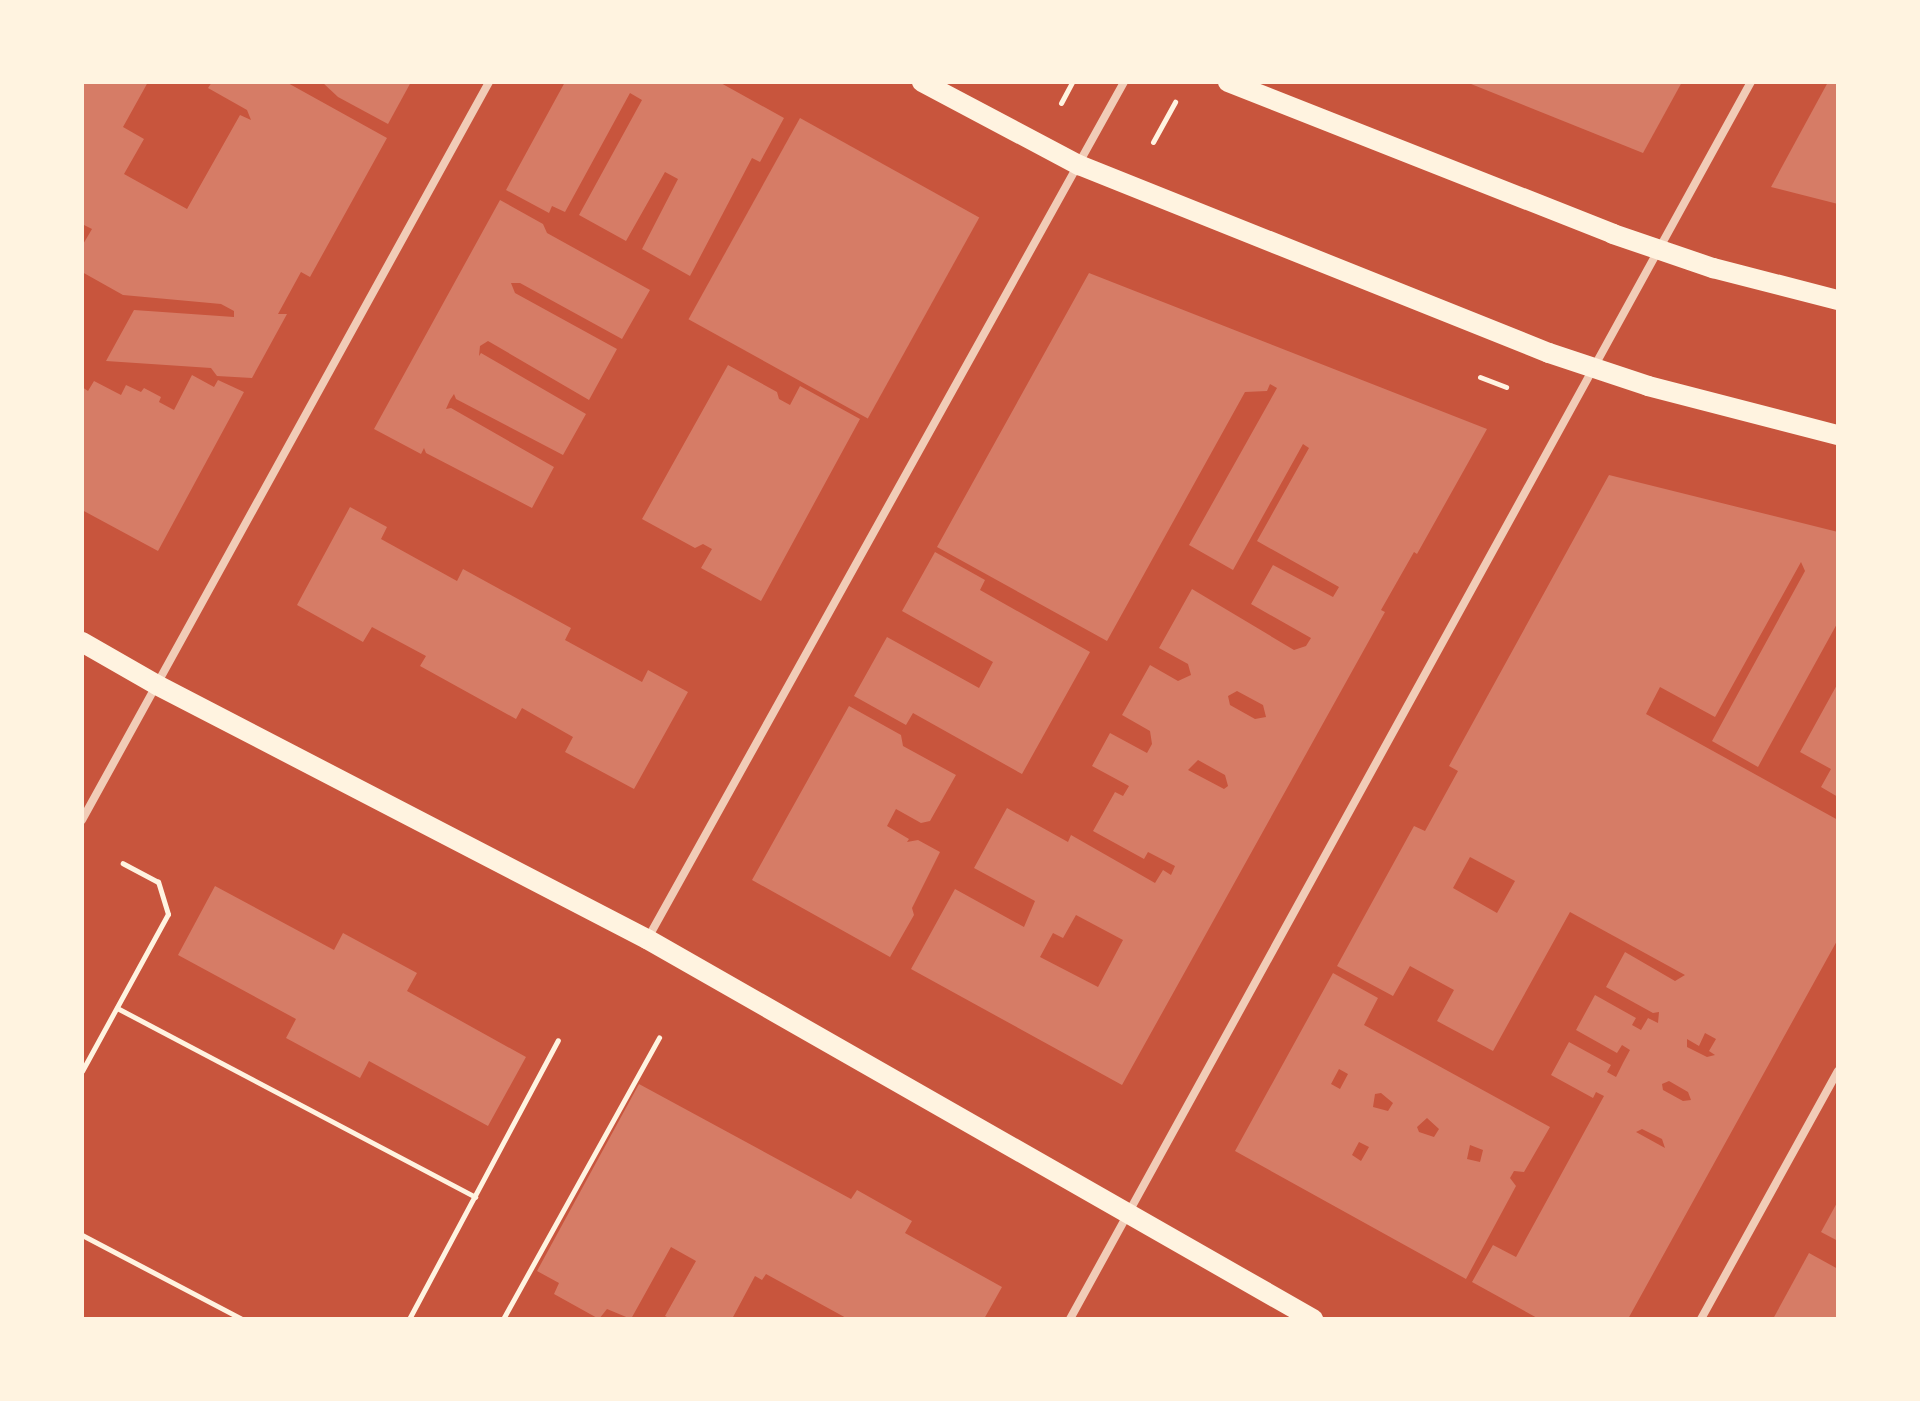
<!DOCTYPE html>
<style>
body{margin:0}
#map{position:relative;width:1920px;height:1401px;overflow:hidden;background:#c8553d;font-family:"PT Sans Narrow",sans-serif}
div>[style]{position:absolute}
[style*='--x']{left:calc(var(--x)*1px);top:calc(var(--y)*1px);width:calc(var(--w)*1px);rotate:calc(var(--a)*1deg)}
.building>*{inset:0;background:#d67c66;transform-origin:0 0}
.path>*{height:5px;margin:-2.5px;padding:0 2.5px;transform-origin:2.5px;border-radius:2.5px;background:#fff3e0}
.minor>*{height:8px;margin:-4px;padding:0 4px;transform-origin:4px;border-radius:4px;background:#f1ccb7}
.primary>*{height:20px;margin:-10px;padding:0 10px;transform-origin:10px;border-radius:10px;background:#fff3e0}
span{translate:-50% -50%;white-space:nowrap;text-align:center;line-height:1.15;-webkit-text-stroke:8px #fff3e0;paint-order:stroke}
.frame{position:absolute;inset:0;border:84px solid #fff3e0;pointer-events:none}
</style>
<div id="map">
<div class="building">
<div style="clip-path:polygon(82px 82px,148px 82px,123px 127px,144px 139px,124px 174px,187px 209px,240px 115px,251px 120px,247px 110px,208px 88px,212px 82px,286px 82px,387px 138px,310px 277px,301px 272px,278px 314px,287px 314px,252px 378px,217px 376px,211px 368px,106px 361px,134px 310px,234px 317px,234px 311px,221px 304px,123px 295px,82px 272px,82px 246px,92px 229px,82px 224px)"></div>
<div style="clip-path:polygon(322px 82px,411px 82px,388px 124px,338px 97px)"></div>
<div style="clip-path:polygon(565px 82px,719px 82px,784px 118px,760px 162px,752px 158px,690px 276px,642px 249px,678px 179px,665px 172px,626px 241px,579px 215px,642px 100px,630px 93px,565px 212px,552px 206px,549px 213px,506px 190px)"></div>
<div style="clip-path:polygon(1466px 82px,1682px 82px,1643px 153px)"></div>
<div style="clip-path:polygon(1828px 82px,1838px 82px,1838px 204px,1771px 187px)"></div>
<div style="left:800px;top:118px;width:205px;height:230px;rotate:29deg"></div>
<div style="clip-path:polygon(500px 200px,543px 224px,547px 233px,650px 290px,622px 339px,520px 283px,511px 283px,515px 293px,617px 349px,589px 400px,488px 341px,480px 346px,479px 356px,481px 353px,586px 414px,563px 455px,456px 399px,454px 394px,450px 400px,446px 409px,451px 408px,554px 467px,532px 508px,426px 453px,424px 448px,421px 454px,374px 429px)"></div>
<div style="clip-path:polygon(evenodd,1089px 273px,1487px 429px,1417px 554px,1414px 552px,1381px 610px,1385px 612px,1122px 1085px,911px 969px,955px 889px,1024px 927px,1035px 901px,974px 868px,1007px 808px,1068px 842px,1071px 835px,1155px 883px,1163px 870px,1171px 875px,1175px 866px,1148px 852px,1144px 859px,1093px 831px,1115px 792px,1123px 796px,1129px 786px,1092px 766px,1110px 733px,1147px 753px,1152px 744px,1150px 731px,1122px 715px,1150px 665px,1178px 681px,1191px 675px,1188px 664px,1159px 648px,1192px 589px,1294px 650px,1306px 646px,1311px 638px,1251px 604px,1273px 565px,1333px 597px,1339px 587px,1257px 541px,1309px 448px,1303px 444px,1233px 570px,1189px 545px,1277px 388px,1270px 384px,1267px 391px,1245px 392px,1107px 641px,937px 547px,1089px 273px,1237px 691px,1263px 705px,1266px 717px,1255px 719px,1230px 705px,1228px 696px,1237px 691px,1089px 273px,1198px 760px,1225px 775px,1228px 786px,1224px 789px,1188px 770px,1198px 760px,1089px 273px,1076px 915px,1123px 940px,1098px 987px,1040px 957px,1053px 933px,1063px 938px,1076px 915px)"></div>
<div style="clip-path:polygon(728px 365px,777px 392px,779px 399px,790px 405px,800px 386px,860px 419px,761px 601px,701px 568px,712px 549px,703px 544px,695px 548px,642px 519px)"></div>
<div style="clip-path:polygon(192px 375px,214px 387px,218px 380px,244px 392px,158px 551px,82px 510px,82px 387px,88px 391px,94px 381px,121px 395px,126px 385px,141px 392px,144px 388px,161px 397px,159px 402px,174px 410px)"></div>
<div style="clip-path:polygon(evenodd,1609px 475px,1838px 532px,1838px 622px,1758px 767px,1712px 741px,1805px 571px,1801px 562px,1715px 717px,1660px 687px,1646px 714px,1838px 820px,1838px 939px,1628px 1319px,1539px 1319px,1472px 1282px,1493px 1245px,1516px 1257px,1604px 1096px,1596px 1092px,1593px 1098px,1551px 1075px,1569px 1042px,1611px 1065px,1607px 1072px,1616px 1077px,1623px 1063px,1630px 1050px,1622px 1045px,1617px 1053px,1576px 1030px,1595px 995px,1636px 1018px,1632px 1025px,1641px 1030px,1648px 1018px,1658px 1023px,1659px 1012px,1653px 1013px,1606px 987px,1625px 952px,1675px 981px,1685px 975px,1570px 912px,1493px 1051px,1437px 1021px,1454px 990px,1410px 966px,1393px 996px,1337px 966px,1414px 826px,1425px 831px,1458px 771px,1449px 766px,1609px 475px,1470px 857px,1515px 881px,1497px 913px,1453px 888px,1470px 857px,1609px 475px,1705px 1033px,1716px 1039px,1709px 1051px,1715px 1055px,1707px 1057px,1687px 1047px,1687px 1039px,1699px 1046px,1705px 1033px,1609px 475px,1669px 1081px,1688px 1092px,1691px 1100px,1683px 1101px,1663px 1090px,1662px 1084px,1669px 1081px,1609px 475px,1642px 1129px,1662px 1139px,1665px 1148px,1636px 1132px,1642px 1129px)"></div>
<div style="clip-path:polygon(350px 507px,387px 527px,381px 539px,457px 581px,463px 569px,571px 628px,565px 640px,642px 682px,648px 670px,688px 692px,634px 789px,565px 752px,573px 737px,522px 708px,516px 719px,420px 666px,426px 656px,372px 627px,363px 642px,297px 605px)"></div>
<div style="clip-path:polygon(935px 552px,985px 580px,980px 590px,1090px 652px,1022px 774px,913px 713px,906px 725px,854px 696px,887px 637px,979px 688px,993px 662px,902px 611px)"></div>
<div style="clip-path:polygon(1838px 683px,1838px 797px,1821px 787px,1831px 769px,1800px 752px)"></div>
<div style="clip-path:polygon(849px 706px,901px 735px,903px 746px,956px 775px,930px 821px,921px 823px,896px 809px,887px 826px,909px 839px,907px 842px,918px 840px,940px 852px,912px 908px,914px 915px,890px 957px,752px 880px)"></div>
<div style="clip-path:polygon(215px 886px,334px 950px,343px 933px,417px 973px,407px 991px,526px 1057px,488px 1126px,369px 1061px,360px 1078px,286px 1038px,296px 1019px,178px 955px)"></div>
<div style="clip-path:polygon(evenodd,1333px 973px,1378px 998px,1364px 1025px,1550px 1127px,1524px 1172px,1514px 1171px,1510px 1178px,1516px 1186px,1466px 1279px,1235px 1151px,1333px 973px,1339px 1069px,1348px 1074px,1340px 1089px,1331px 1084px,1339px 1069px,1333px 973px,1381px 1093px,1393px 1103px,1388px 1111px,1373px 1107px,1375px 1094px,1381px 1093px,1333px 973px,1427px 1118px,1439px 1129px,1434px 1137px,1419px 1132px,1417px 1127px,1427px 1118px,1333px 973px,1359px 1142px,1369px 1147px,1361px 1161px,1352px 1155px,1359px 1142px,1333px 973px,1470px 1145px,1483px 1150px,1480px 1162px,1467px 1159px,1470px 1145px)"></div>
<div style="clip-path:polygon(639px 1084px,851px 1199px,857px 1190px,912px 1221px,905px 1233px,1002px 1287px,984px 1319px,848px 1319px,766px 1274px,762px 1280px,755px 1276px,732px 1319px,671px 1319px,665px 1316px,696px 1261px,671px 1247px,631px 1319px,607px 1309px,599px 1319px,554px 1294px,559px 1283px,537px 1271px)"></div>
<div style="clip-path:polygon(1838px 1201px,1838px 1241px,1821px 1232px)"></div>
<div style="clip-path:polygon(1809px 1253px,1838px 1269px,1838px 1319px,1773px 1319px)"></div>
</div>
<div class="path">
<div style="--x:1061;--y:103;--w:24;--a:-62"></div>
<div style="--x:1153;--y:142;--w:46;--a:-61.2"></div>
<div style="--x:1480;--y:377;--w:28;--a:21"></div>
<div style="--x:117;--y:1008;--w:405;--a:27.8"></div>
<div style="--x:82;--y:1071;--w:179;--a:-61.3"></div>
<div style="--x:168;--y:914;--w:34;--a:-107"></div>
<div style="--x:158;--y:882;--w:40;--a:-152"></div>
<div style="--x:82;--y:1235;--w:181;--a:27.7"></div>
<div style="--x:409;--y:1319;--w:316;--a:-61.9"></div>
<div style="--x:503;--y:1319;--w:322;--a:-61"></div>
</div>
<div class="minor">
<div style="--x:82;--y:820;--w:843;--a:-61.12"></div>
<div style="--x:648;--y:938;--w:979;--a:-60.92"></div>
<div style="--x:1070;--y:1319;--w:1412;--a:-61.17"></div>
<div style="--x:1701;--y:1319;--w:283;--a:-61.1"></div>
</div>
<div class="primary">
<div style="--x:922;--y:82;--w:178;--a:27.9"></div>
<div style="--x:1079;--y:165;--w:506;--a:21.8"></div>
<div style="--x:1549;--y:353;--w:104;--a:18.4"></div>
<div style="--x:1648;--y:386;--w:196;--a:14.5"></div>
<div style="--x:1228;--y:82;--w:414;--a:21.5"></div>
<div style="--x:1613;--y:234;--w:106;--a:18.8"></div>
<div style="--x:1713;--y:268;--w:129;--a:14.4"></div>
<div style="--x:82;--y:642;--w:86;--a:29.8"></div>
<div style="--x:157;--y:685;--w:552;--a:27.4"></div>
<div style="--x:647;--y:939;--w:767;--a:29.71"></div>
</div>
<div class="frame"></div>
</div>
